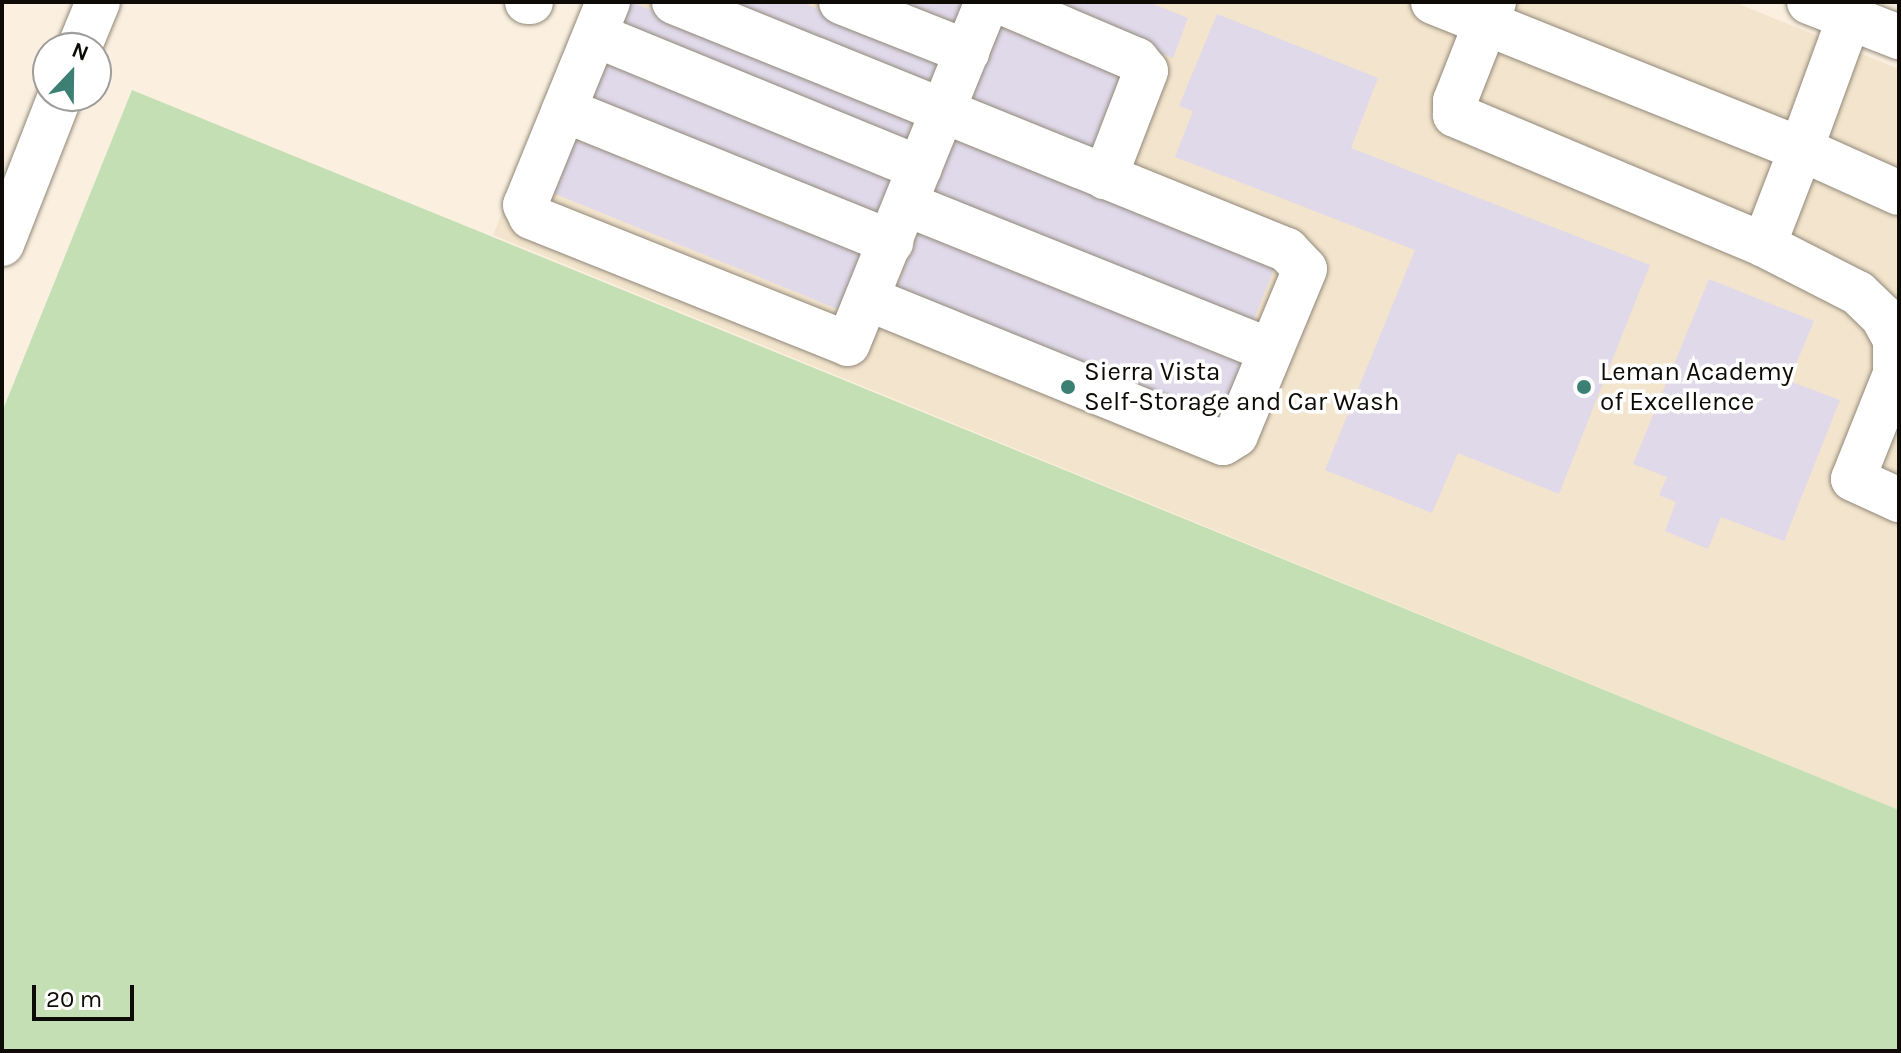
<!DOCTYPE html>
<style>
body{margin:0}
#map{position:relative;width:1901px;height:1053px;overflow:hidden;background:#fbf0e0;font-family:Karla,sans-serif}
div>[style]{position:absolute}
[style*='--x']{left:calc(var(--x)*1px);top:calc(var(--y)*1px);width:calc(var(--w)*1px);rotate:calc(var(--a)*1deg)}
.built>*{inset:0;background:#f3e4cd}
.green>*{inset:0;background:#c5dfb5}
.building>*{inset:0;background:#dfd9ea;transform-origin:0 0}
.roads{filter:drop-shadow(0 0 2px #918879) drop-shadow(0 0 2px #918879)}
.minor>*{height:44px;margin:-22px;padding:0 22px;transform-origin:22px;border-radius:22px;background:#fff}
.major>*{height:44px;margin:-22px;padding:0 22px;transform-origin:22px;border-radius:22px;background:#fff}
.dots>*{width:22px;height:22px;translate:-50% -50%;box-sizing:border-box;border:4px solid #fff;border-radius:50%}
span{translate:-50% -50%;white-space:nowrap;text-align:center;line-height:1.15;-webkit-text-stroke:7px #fff;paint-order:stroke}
.poi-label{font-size:26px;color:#0e0b06}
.left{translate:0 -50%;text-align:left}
.frame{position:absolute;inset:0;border:4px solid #0e0b06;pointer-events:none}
.north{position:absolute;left:32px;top:32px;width:80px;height:80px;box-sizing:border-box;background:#fff;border:2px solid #9f9d9b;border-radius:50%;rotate:22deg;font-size:22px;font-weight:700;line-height:32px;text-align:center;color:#0e0b06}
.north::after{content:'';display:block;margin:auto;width:28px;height:36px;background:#3c8073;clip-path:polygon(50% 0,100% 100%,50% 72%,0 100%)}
.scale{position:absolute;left:32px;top:985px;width:102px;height:36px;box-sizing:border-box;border:4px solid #0e0b06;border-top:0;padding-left:10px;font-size:24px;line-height:28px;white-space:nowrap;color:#0e0b06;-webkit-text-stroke:6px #fff;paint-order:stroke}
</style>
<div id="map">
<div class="built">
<div style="clip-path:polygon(588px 2px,1734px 2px,1899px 69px,1899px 810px,493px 235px)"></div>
</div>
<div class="green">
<div style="clip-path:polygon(132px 90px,1899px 810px,1899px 1051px,2px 1051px,2px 412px)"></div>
</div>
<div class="building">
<div style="left:631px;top:2px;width:317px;height:34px;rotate:22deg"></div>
<div style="clip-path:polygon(705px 2px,801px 2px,949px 62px,935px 95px)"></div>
<div style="clip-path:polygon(871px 2px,973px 2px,958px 37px)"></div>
<div style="clip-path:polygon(1033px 2px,1148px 2px,1188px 18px,1173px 58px)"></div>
<div style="clip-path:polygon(1217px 14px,1378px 78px,1351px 148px,1650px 265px,1559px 494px,1458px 453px,1432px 513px,1325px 470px,1415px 250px,1175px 157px,1193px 111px,1179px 106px)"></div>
<div style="left:1000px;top:26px;width:137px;height:83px;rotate:22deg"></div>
<div style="left:607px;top:60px;width:317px;height:48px;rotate:22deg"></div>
<div style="left:955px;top:135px;width:346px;height:69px;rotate:22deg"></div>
<div style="clip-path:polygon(575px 139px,791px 227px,795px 216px,874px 248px,847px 313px,553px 193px)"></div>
<div style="left:919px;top:231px;width:360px;height:67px;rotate:22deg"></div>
<div style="clip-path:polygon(1709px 279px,1814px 321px,1789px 381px,1840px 400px,1784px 541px,1721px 517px,1708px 549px,1665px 531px,1676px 502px,1659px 495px,1667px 477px,1633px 464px)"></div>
</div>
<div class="roads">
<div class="minor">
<div style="--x:527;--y:2;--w:4;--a:0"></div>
<div style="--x:608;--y:2;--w:219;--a:112.2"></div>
<div style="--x:525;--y:205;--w:13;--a:63"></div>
<div style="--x:531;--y:217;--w:341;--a:21.8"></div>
<div style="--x:848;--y:344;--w:369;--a:-67.9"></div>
<div style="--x:674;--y:2;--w:661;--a:22.03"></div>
<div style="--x:1287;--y:250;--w:26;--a:47"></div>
<div style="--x:1305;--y:269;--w:180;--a:112.6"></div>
<div style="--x:1236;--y:435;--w:15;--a:148"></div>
<div style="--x:1223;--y:443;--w:383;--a:-157.9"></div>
<div style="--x:841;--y:2;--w:136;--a:21.6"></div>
<div style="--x:1001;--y:2;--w:148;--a:23.1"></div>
<div style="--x:1137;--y:60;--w:14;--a:51"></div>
<div style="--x:1146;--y:71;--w:114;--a:111.1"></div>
<div style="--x:1433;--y:2;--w:396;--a:21.8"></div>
<div style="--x:1801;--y:149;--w:103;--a:111.1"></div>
<div style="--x:1764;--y:245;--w:106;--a:27.1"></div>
<div style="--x:1858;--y:293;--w:33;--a:44"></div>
<div style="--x:1882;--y:316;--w:26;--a:61"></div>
<div style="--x:1895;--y:339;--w:35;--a:90"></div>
<div style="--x:1895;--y:374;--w:113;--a:111.8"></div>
<div style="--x:1853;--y:479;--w:51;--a:24.5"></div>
<div style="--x:1494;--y:2;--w:106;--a:111.5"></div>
<div style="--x:1455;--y:101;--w:14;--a:90"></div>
<div style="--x:1455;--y:115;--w:335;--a:22.8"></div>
<div style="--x:1809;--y:2;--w:97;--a:21.3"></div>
<div style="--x:1849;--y:18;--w:140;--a:110.1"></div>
<div style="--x:1801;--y:149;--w:107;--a:24.2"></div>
<div style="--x:595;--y:35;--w:351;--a:22.3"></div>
<div style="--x:564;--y:110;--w:353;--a:22"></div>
<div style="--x:906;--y:204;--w:393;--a:21.9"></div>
</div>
<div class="major">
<div style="--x:79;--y:48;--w:50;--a:-67.6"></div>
<div style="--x:2;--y:244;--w:159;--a:-68.6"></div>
</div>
</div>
<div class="dots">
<div style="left:1068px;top:387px;background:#3c8073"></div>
<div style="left:1584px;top:387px;background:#3c8073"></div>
</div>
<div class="poi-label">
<span class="left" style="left:1084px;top:387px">Sierra Vista<br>Self-Storage and Car Wash</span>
<span class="left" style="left:1600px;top:387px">Leman Academy<br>of Excellence</span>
</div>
<div class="frame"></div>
<div class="north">N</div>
<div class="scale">20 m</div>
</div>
